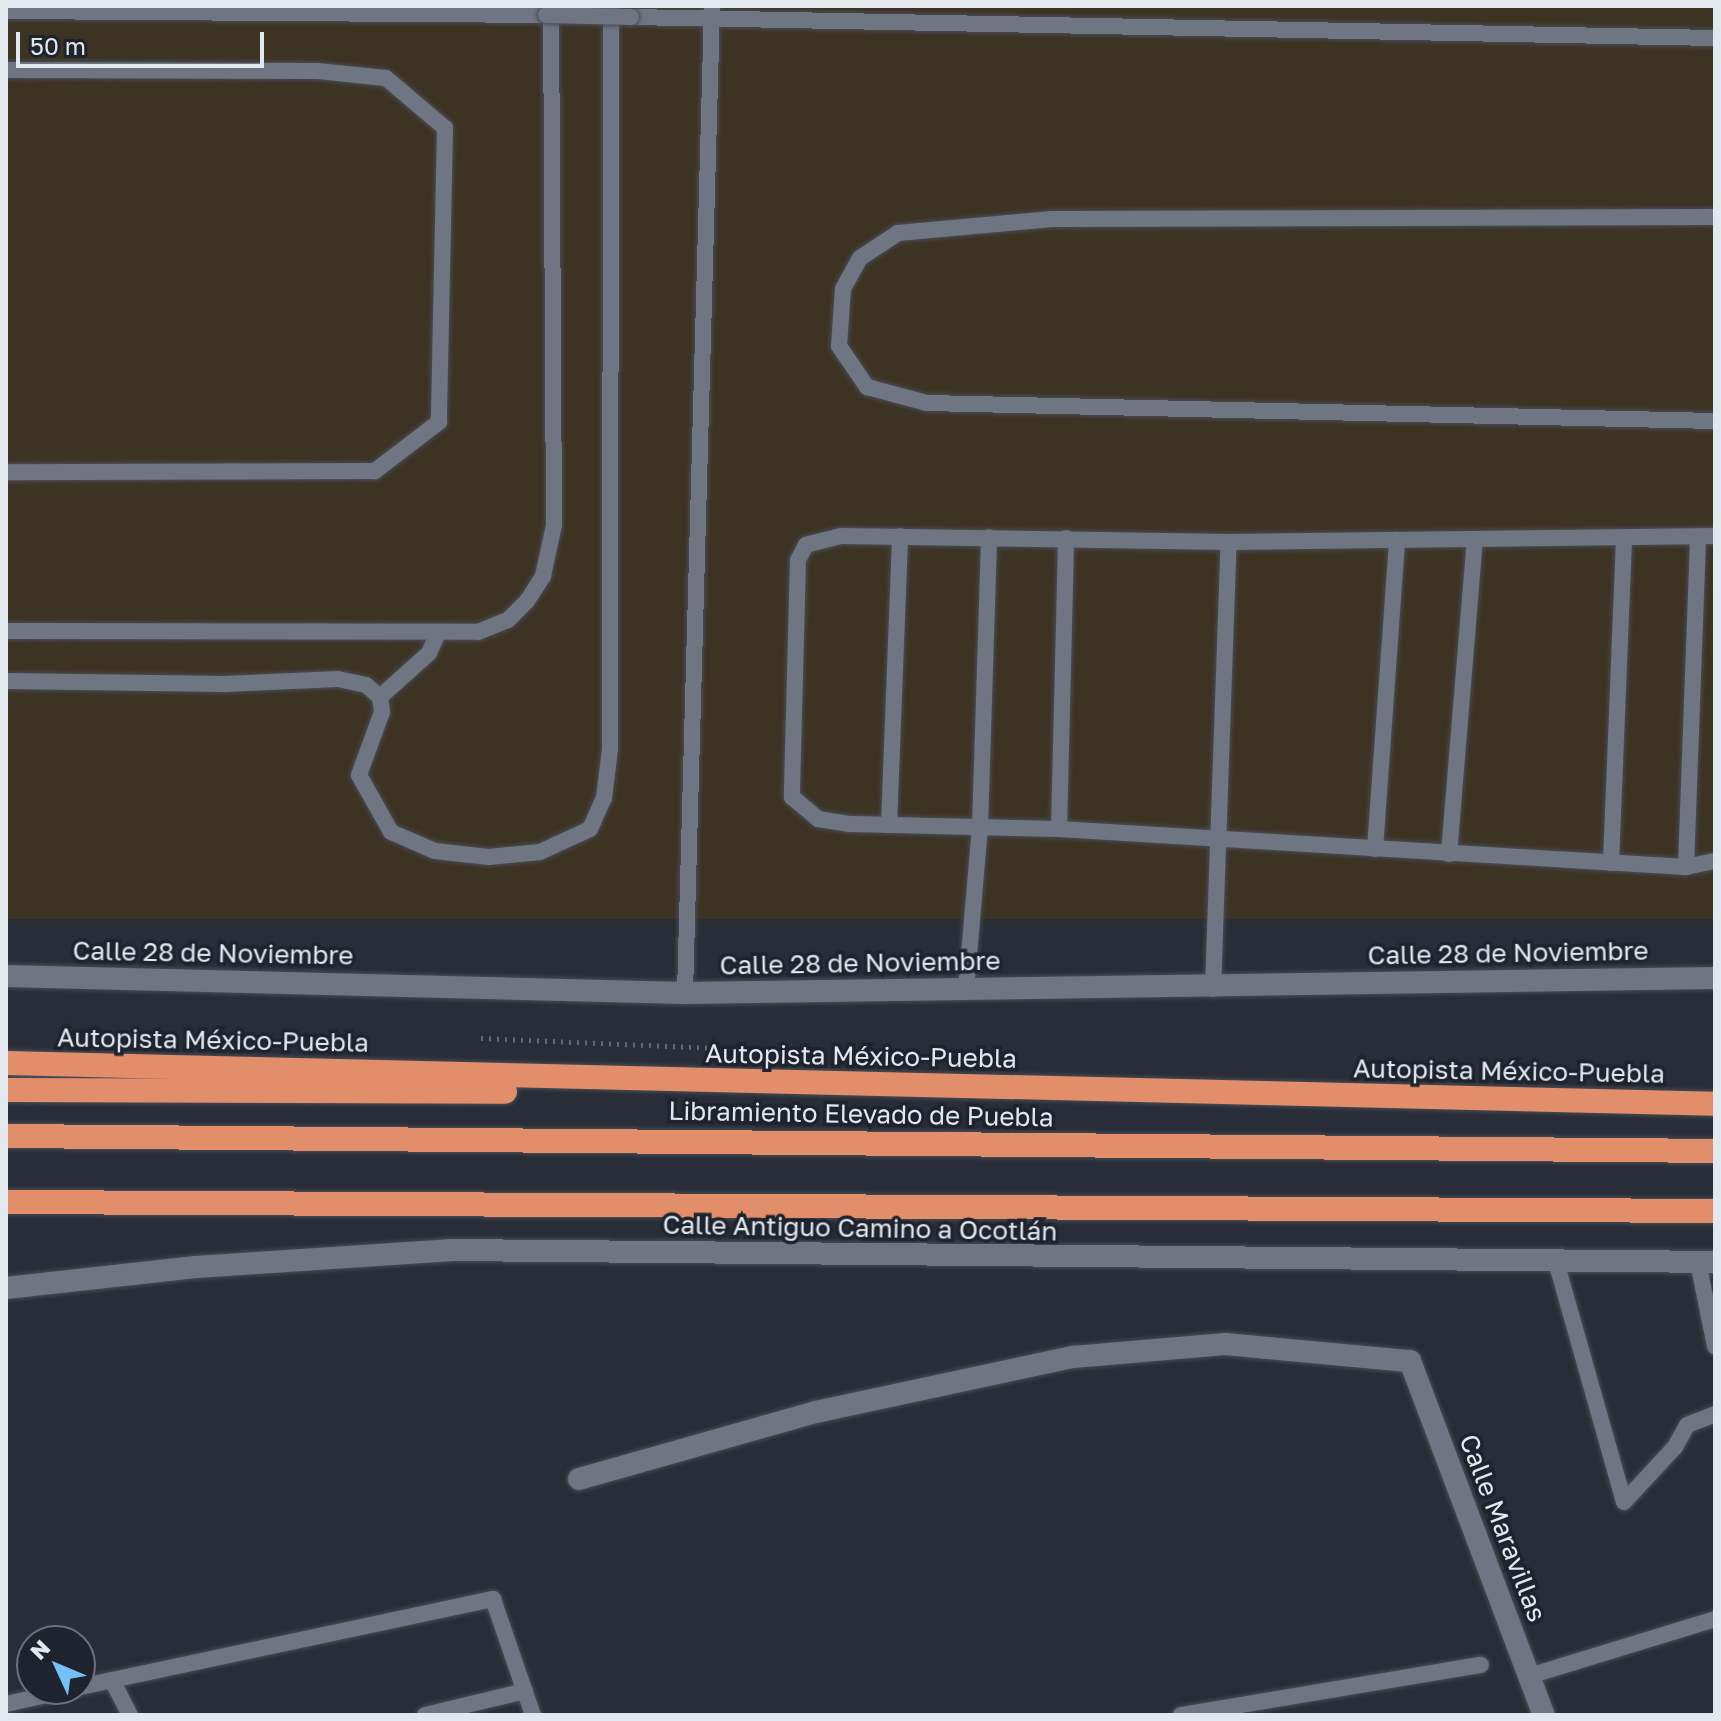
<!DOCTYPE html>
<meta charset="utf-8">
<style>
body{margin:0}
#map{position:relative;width:1721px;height:1721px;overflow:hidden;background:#282d38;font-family:"Golos Text",sans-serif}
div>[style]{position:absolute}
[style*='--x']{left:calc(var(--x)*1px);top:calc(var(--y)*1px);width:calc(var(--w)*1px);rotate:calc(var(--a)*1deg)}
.industrial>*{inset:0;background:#3d3323;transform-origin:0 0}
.path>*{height:5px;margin-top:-2.5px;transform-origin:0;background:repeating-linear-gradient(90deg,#646872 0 2px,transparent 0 8px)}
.roads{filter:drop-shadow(0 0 2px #484c55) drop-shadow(0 0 2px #484c55)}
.service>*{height:16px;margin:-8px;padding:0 8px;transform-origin:8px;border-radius:8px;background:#6f7582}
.minor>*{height:22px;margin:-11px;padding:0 11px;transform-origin:11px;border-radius:11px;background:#6f7582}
.tertiary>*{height:22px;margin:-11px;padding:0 11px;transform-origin:11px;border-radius:11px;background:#6f7582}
.motorway>*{height:24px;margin:-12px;padding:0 12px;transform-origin:12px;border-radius:12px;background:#e38e6a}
.bridges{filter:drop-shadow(0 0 2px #484c55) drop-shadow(0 0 2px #484c55)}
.service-bridge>*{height:16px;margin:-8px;padding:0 8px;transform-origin:8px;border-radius:8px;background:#6f7582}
span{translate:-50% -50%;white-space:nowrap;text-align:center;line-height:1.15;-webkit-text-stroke:7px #1e232e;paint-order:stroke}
.street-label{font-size:26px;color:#e3e7ee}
.frame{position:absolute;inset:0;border:8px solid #e3e7ee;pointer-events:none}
.north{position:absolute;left:16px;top:1625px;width:80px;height:80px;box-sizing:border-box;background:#1e232e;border:2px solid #6d717b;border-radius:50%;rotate:314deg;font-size:22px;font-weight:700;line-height:32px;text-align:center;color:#e3e7ee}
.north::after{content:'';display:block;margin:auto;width:28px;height:36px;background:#77bff7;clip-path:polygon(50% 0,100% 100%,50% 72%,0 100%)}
.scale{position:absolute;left:16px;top:32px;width:248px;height:36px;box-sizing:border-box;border:4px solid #e3e7ee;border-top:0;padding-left:10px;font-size:24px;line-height:28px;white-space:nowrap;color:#e3e7ee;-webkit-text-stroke:6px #1e232e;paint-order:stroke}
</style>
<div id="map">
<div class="industrial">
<div style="left:6px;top:6px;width:1709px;height:913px"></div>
</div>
<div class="path">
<div style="--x:481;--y:1038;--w:267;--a:2.4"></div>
</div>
<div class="roads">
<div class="service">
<div style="--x:6;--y:11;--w:540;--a:0.42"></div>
<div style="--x:631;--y:17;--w:1084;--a:1.11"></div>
<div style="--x:6;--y:70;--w:312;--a:0.2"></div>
<div style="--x:318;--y:71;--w:68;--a:5.9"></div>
<div style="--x:386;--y:78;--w:77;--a:40.3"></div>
<div style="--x:445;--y:128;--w:294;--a:91.2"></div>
<div style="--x:439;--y:422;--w:81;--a:142.6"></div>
<div style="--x:375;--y:471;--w:369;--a:179.8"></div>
<div style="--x:1715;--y:217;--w:663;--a:179.83"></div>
<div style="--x:1052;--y:219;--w:155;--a:174.8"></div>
<div style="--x:898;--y:233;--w:45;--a:146.7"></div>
<div style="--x:860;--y:258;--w:35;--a:119"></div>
<div style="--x:843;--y:289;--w:57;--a:94"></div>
<div style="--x:839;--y:346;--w:50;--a:55.7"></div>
<div style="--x:867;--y:387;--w:62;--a:14.9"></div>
<div style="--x:927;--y:403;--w:788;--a:1.31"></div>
<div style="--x:1715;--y:536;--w:486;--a:179.3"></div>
<div style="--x:1229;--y:542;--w:388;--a:-179.1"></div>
<div style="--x:841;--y:536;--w:36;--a:166"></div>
<div style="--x:806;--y:545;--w:17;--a:118"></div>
<div style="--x:798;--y:560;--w:237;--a:91.5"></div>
<div style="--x:792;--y:797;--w:34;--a:40"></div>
<div style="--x:818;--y:819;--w:31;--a:9"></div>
<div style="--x:849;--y:824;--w:210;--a:1.4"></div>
<div style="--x:1059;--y:829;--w:628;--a:3.47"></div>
<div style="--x:1686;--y:867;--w:30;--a:-12"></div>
<div style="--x:6;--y:631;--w:472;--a:0.1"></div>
<div style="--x:478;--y:632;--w:32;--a:-22"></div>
<div style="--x:508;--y:620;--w:27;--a:-45"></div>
<div style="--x:527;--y:601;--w:30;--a:-57"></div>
<div style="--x:543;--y:576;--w:52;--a:-77.8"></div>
<div style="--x:554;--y:525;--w:519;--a:-90.33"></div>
<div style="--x:6;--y:681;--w:219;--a:0.8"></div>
<div style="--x:225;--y:684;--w:113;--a:-2.5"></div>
<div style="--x:338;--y:679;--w:29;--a:12"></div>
<div style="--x:366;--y:685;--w:18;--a:41"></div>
<div style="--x:380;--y:697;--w:15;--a:82"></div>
<div style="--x:382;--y:712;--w:67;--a:110.1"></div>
<div style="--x:359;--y:775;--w:65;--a:60.7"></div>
<div style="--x:391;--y:832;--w:48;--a:23.4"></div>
<div style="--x:435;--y:851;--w:54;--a:6.3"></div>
<div style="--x:489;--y:857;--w:51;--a:-5.6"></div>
<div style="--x:540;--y:852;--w:55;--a:-24.7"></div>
<div style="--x:590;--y:829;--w:34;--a:-66"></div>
<div style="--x:604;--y:798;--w:49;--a:-83"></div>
<div style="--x:610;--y:749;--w:743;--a:-89.92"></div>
<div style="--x:380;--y:697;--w:66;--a:-41.9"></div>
<div style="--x:429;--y:653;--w:22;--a:-66"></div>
<div style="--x:889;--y:825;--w:289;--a:-87.8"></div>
<div style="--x:1059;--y:829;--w:291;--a:-88.6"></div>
<div style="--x:1375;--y:849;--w:310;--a:-85.9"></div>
<div style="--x:1449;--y:854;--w:315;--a:-85.3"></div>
<div style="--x:1611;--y:863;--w:325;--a:-87.7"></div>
<div style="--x:1686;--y:867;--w:330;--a:-87.9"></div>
<div style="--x:1213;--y:989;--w:447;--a:-88"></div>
<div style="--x:966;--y:990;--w:164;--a:-85.1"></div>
<div style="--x:980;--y:827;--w:290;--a:-88.2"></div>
<div style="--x:685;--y:993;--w:987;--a:-88.43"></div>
<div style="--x:1698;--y:1262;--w:86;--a:78.6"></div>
<div style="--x:1557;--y:1265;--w:246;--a:74.2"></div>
<div style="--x:1624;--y:1502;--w:75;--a:-47.2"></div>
<div style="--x:1675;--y:1447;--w:25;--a:-61"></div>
<div style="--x:1687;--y:1425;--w:30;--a:-21"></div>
<div style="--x:1529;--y:1676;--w:195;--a:-17"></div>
<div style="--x:112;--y:1680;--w:390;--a:-12"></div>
<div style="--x:493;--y:1599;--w:123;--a:71"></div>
<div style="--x:80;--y:1687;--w:33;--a:-12"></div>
<div style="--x:112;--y:1680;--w:39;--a:63"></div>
<div style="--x:6;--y:1704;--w:69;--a:-12.6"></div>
<div style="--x:425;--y:1715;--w:103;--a:-13.5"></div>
<div style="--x:1181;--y:1715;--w:304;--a:-9.5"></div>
</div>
<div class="minor">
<div style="--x:579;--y:1479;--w:246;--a:-15.8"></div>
<div style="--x:816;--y:1412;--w:263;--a:-12.1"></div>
<div style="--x:1073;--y:1357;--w:153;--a:-4.9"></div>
<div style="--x:1225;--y:1344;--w:186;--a:5.3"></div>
<div style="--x:1410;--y:1361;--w:379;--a:69.3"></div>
</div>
<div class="tertiary">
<div style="--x:6;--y:976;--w:679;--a:1.43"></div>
<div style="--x:685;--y:993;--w:1030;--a:-0.83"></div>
<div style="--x:6;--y:1288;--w:191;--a:-6.3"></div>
<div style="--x:196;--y:1267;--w:254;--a:-3.8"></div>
<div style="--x:449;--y:1250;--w:1266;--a:0.54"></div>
</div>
<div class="motorway">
<div style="--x:6;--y:1063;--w:1709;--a:1.37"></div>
<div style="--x:6;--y:1090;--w:499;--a:0.2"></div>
<div style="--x:6;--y:1136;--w:1709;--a:0.5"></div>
<div style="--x:6;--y:1202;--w:1709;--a:0.3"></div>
</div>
</div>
<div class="bridges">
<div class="service-bridge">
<div style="--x:546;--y:15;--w:85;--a:1.3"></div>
</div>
</div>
<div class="street-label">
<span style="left:213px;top:953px;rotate:1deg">Calle 28 de Noviembre</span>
<span style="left:1508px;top:953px;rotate:-1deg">Calle 28 de Noviembre</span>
<span style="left:860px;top:963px;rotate:-1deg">Calle 28 de Noviembre</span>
<span style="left:213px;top:1040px;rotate:1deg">Autopista México-Puebla</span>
<span style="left:861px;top:1056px;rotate:1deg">Autopista México-Puebla</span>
<span style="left:1509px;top:1071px;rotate:1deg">Autopista México-Puebla</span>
<span style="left:861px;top:1114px;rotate:1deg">Libramiento Elevado de Puebla</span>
<span style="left:860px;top:1228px;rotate:1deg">Calle Antiguo Camino a Ocotlán</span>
<span style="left:1503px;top:1528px;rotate:69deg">Calle Maravillas</span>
</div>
<div class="frame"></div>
<div class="north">N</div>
<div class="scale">50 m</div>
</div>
